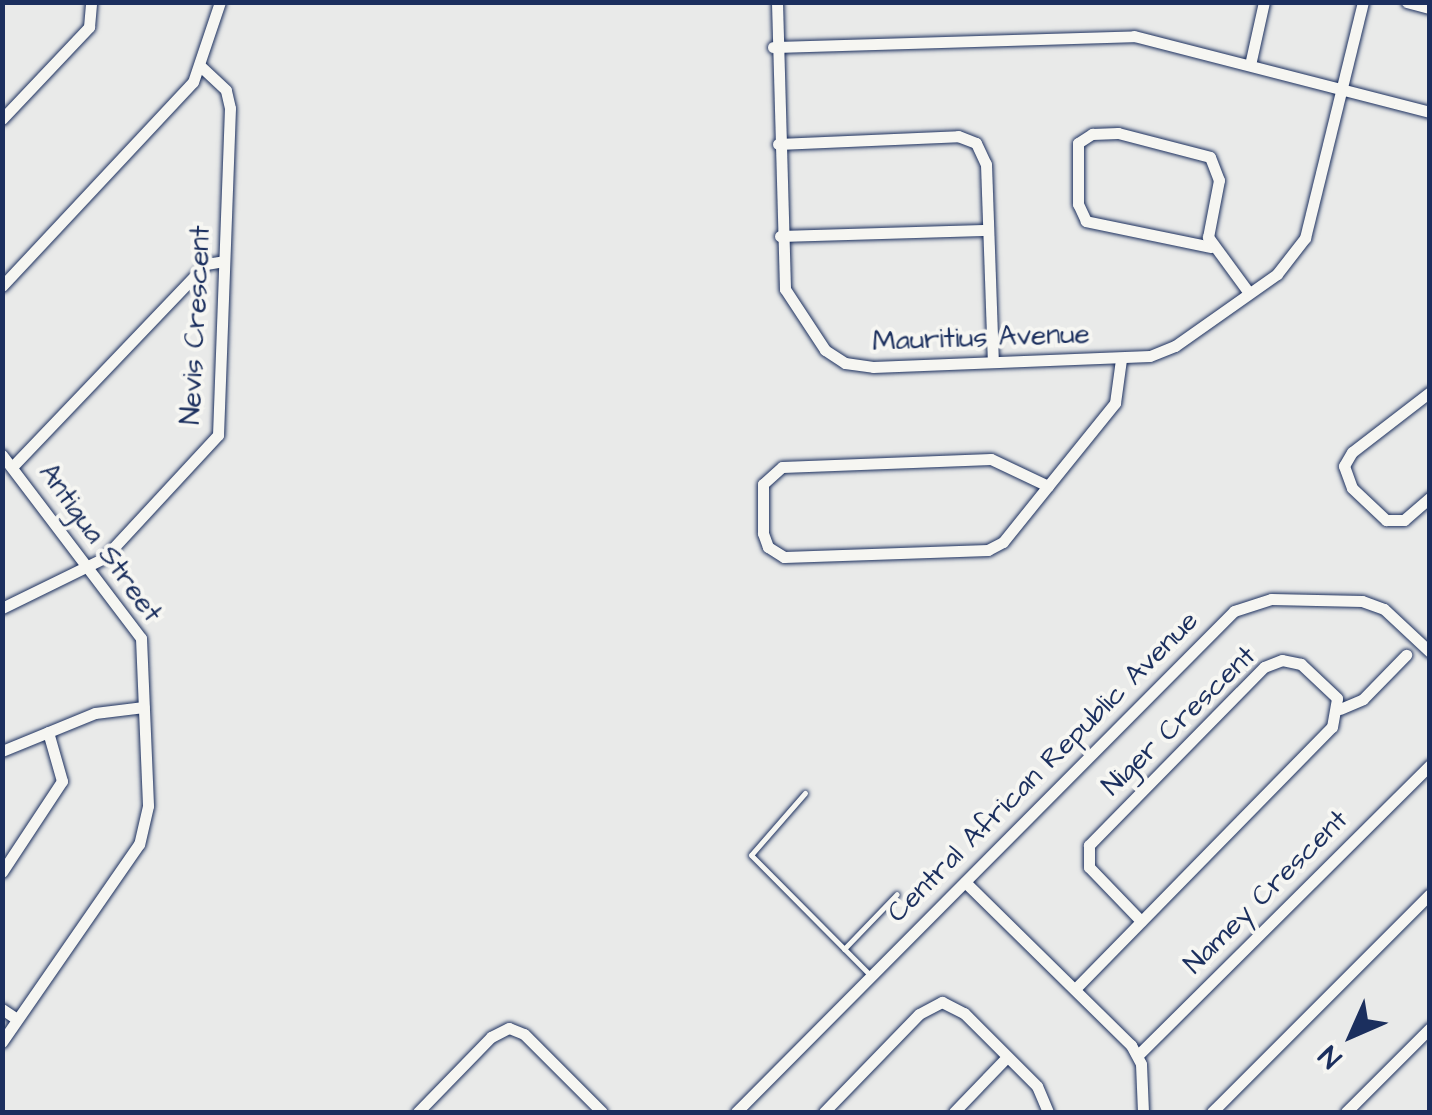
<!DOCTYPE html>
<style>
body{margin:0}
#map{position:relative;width:1432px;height:1115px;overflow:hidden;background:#e9eae9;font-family:"Architects Daughter",sans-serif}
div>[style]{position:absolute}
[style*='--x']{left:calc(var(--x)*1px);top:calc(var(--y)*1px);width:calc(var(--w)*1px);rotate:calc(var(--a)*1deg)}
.roads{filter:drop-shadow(0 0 2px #1b2f5e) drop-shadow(0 0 2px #1b2f5e)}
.lane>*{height:5px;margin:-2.5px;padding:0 2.5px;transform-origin:2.5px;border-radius:2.5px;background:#f6f6f2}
.street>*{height:11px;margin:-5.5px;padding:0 5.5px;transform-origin:5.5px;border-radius:5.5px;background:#f6f6f2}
span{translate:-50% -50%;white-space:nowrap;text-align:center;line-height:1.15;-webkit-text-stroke:8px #f6f6f2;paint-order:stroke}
.street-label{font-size:28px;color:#1b2f5e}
.frame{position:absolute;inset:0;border:5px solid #1b2f5e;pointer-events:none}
.north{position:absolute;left:1302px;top:985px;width:100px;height:100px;-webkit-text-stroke:8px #f6f6f2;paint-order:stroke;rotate:225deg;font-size:28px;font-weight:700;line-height:40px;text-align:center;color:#1b2f5e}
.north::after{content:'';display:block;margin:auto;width:35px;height:45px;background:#1b2f5e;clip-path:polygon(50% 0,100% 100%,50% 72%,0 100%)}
</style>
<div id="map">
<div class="roads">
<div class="lane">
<div style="--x:805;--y:793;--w:82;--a:131.1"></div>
<div style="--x:751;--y:855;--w:168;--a:45.2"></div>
<div style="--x:844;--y:949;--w:76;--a:-46.1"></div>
</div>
<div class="street">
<div style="--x:777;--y:2;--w:287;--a:88.4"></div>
<div style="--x:785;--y:289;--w:73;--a:56.7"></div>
<div style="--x:825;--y:350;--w:24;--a:33"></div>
<div style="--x:845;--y:363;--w:28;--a:8"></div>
<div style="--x:873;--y:367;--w:277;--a:-2.3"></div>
<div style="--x:1150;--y:356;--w:27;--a:-22"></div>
<div style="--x:1175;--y:346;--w:125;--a:-35.2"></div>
<div style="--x:1277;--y:274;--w:46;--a:-52.1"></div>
<div style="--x:1305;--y:238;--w:243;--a:-76.2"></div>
<div style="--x:1407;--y:2;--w:24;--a:15"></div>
<div style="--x:773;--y:47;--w:361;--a:-1.7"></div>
<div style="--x:1134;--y:36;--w:306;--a:14.4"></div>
<div style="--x:1250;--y:65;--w:65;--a:-77.5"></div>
<div style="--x:2;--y:119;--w:127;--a:-46.6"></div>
<div style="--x:89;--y:27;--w:25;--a:-85"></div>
<div style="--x:778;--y:144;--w:180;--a:-2.5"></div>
<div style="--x:958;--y:136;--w:19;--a:21"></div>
<div style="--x:976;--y:143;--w:23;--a:65"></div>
<div style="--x:986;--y:164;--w:196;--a:88"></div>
<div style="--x:780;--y:236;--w:203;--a:-1.7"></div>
<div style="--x:1211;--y:247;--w:128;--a:-168.3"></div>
<div style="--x:1086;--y:221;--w:19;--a:-115"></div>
<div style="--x:1078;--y:204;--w:61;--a:-90"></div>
<div style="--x:1078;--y:143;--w:17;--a:-33"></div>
<div style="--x:1092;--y:134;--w:26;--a:-2"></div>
<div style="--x:1118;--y:133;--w:95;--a:14.6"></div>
<div style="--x:1210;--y:157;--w:25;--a:69"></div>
<div style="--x:1219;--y:180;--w:58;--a:100.9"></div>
<div style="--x:1208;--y:237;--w:69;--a:53.8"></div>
<div style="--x:2;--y:286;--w:279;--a:-46.9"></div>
<div style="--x:193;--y:82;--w:84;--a:-71.4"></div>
<div style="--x:1430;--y:392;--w:98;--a:142.4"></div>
<div style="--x:1352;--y:452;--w:16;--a:120"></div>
<div style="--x:1344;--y:466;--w:23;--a:70"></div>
<div style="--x:1352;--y:488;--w:47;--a:43.3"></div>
<div style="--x:1386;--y:520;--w:18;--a:0"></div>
<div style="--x:1404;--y:520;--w:35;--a:-41"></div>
<div style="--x:2;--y:455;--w:230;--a:52.8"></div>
<div style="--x:141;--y:638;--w:168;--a:87.6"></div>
<div style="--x:148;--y:806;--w:39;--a:103"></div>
<div style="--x:139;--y:844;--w:241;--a:124.7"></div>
<div style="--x:13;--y:466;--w:279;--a:-46.3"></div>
<div style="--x:206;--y:264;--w:18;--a:-9"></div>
<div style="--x:1048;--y:486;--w:72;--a:128.8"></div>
<div style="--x:1003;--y:542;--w:17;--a:152"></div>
<div style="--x:988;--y:550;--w:204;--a:178"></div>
<div style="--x:784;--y:557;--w:19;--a:-148"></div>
<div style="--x:768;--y:547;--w:15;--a:-110"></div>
<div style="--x:763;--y:533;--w:49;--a:-90"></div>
<div style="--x:763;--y:484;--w:25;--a:-42"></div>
<div style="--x:782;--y:467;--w:209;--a:-2.2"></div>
<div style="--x:991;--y:459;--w:63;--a:25.3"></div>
<div style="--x:1048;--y:486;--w:107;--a:-51.1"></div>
<div style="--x:1115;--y:403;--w:44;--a:-82.2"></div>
<div style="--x:2;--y:608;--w:114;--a:-26.1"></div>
<div style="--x:104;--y:558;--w:168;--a:-47.2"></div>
<div style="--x:218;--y:435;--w:327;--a:-87.9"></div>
<div style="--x:230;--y:108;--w:18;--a:-103"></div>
<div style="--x:226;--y:90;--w:34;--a:-137"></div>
<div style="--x:1340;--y:709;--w:25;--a:-23"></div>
<div style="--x:1363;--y:699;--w:62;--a:-45.7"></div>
<div style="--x:2;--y:751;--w:100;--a:-22.2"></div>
<div style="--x:95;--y:713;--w:49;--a:-7"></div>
<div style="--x:2;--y:872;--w:109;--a:-56.6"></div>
<div style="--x:62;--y:781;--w:51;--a:-105.9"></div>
<div style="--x:965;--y:882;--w:233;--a:44.5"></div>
<div style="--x:1131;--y:1045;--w:21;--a:62"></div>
<div style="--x:1141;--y:1064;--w:48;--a:87.6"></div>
<div style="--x:1075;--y:989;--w:367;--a:-45.6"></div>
<div style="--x:1332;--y:727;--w:29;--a:-80"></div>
<div style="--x:1337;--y:698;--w:50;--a:-136.6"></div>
<div style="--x:1301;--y:664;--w:19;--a:-168"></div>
<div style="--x:1282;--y:660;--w:19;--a:159"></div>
<div style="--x:1264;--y:667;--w:250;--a:134.5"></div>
<div style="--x:1089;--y:845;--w:22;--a:90"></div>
<div style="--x:1089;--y:867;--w:75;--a:46.1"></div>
<div style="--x:2;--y:1009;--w:18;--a:34"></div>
<div style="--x:1138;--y:1055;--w:412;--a:-44.8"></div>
<div style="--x:418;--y:1112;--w:105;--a:-45.8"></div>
<div style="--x:491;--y:1037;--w:20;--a:-27"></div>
<div style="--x:509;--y:1028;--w:16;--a:22"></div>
<div style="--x:524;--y:1034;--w:110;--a:45"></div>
<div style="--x:736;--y:1112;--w:706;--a:-45.17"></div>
<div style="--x:1234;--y:611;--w:39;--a:-18"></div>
<div style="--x:1271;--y:599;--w:91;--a:1.3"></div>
<div style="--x:1362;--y:601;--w:23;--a:20"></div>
<div style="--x:1384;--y:609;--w:63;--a:43.1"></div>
<div style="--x:824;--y:1112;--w:136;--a:-45.9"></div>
<div style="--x:919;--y:1014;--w:26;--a:-28"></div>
<div style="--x:942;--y:1002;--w:25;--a:27"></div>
<div style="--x:964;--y:1013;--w:103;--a:45"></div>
<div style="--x:1037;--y:1086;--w:28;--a:67"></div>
<div style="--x:954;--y:1112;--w:76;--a:-46.1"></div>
<div style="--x:1212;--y:1112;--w:308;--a:-45"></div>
<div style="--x:1346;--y:1112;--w:119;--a:-45"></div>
</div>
</div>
<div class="street-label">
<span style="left:196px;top:325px;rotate:-87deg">Nevis Crescent</span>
<span style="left:981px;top:338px;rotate:-2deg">Mauritius Avenue</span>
<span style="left:100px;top:543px;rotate:54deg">Antigua Street</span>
<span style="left:1179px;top:721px;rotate:-44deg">Niger Crescent</span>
<span style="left:1043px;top:767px;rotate:-45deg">Central African Republic Avenue</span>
<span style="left:1266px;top:892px;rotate:-45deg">Namey Crescent</span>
</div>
<div class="frame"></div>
<div class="north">N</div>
</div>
